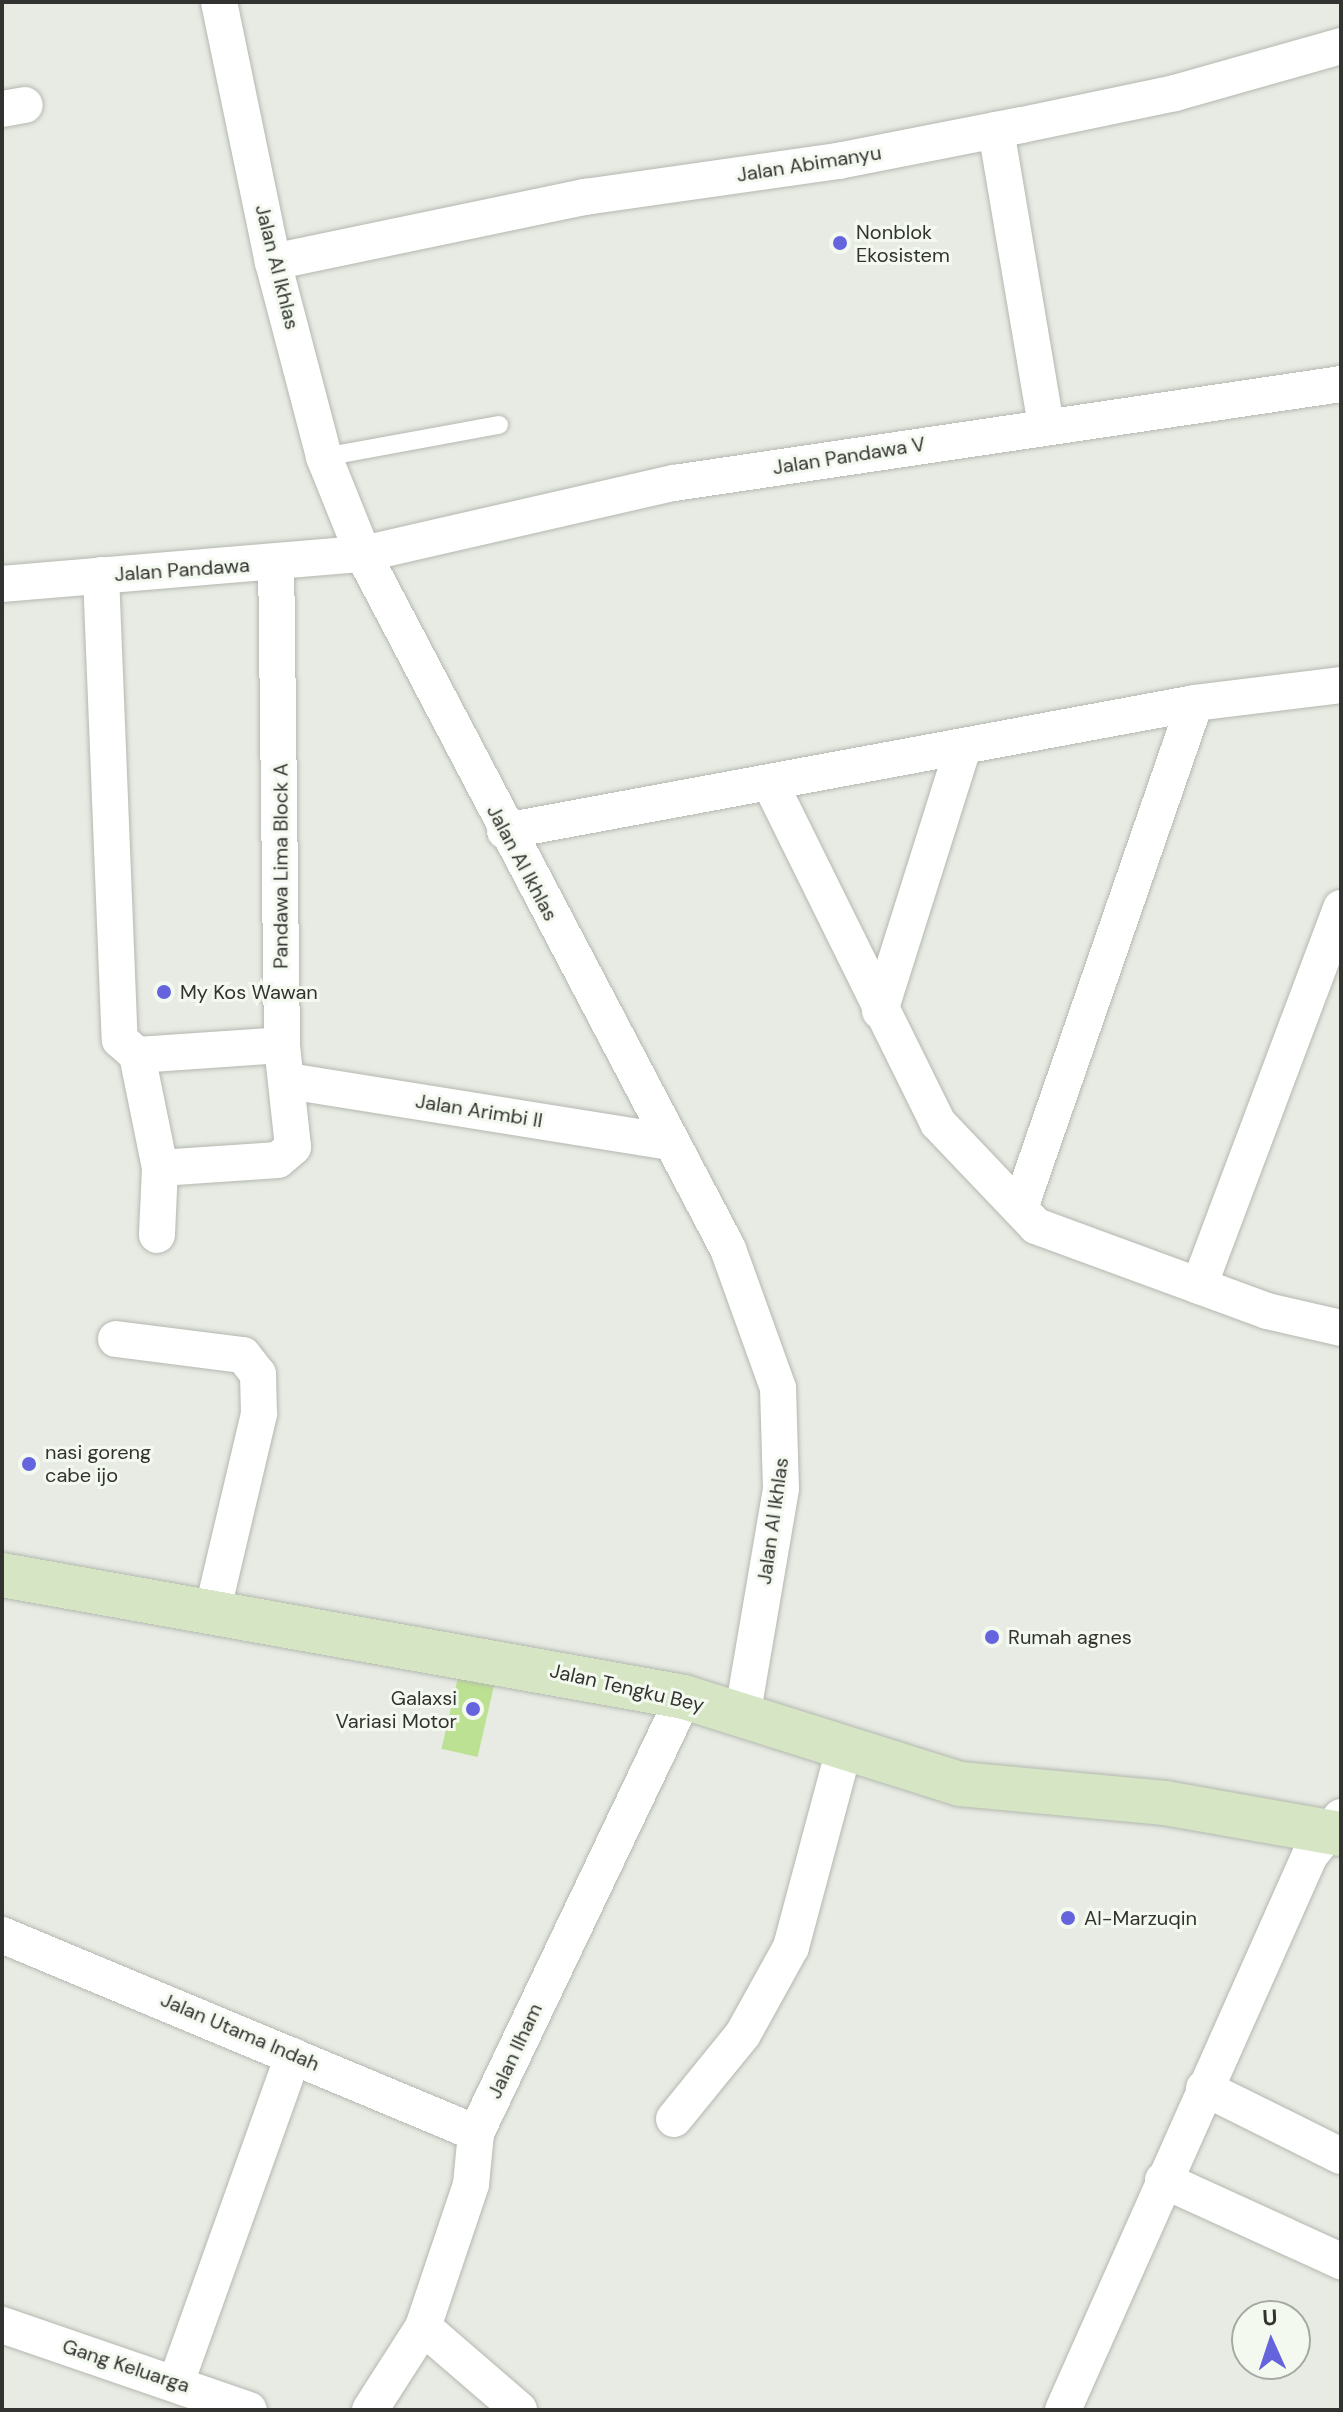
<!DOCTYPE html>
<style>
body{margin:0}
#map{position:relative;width:1343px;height:2412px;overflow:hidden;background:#e7ebe3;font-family:"DM Sans",sans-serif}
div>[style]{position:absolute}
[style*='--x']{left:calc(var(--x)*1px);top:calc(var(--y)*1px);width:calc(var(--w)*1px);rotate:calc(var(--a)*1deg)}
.building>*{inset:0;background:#bce192;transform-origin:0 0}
.roads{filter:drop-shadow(0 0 2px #b4b8b0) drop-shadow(0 0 2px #b4b8b0)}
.lane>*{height:18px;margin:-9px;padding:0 9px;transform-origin:9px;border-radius:9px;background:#fff}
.street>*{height:36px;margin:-18px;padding:0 18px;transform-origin:18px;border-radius:18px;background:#fff}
.secondary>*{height:44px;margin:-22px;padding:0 22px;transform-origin:22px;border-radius:22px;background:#d6e5c3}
.dots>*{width:22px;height:22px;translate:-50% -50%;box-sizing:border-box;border:4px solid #f4f9f0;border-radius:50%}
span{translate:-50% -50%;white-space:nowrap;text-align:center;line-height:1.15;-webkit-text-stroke:6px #f4f9f0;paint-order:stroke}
.street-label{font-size:20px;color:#323330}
.poi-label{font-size:20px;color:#323330}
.left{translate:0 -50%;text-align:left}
.right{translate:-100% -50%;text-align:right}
.frame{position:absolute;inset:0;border:4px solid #323330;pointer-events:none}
.north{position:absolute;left:1231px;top:2300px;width:80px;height:80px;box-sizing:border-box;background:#f4f9f0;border:2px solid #a6aaa3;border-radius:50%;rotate:357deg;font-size:22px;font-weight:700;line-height:32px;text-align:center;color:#323330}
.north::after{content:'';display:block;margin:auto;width:28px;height:36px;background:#6564dd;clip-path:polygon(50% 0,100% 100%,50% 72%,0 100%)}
</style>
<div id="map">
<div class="building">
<div style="left:462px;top:1660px;width:37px;height:91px;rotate:13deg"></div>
</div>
<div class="roads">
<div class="lane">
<div style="--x:324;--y:457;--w:178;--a:-10.4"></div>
</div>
<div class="street">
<div style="--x:219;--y:2;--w:266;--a:78.3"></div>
<div style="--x:273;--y:262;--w:202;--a:75.3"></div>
<div style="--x:324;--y:457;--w:105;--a:68.1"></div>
<div style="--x:363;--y:554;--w:785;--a:62.29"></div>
<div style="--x:728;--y:1249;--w:148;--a:70.2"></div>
<div style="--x:778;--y:1388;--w:101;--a:88.3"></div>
<div style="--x:781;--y:1489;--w:232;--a:99.7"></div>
<div style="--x:2;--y:109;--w:23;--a:-10"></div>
<div style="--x:996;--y:130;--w:300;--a:80.4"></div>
<div style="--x:273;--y:262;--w:319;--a:-11.8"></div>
<div style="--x:585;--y:197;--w:256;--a:-8.1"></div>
<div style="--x:838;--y:161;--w:187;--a:-11.1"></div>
<div style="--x:1022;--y:125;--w:156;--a:-11.8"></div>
<div style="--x:1175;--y:93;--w:173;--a:-15.8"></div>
<div style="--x:101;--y:575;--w:465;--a:87.7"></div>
<div style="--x:120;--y:1040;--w:23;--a:41"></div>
<div style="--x:137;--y:1055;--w:115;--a:78.5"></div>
<div style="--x:160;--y:1168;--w:67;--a:92.6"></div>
<div style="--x:2;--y:584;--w:362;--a:-4.8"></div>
<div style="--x:363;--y:554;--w:319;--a:-12.9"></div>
<div style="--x:674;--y:483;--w:674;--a:-8.44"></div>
<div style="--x:770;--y:783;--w:379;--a:63.7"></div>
<div style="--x:938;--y:1123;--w:142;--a:46.4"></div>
<div style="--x:1036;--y:1226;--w:246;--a:20.2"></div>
<div style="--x:1267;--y:1311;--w:76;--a:12.9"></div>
<div style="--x:505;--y:831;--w:702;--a:-10.51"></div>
<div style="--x:1195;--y:703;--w:147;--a:-7"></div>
<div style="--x:880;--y:1011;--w:277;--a:-72.5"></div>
<div style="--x:137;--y:1055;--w:145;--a:-3.9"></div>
<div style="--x:289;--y:1081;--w:385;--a:9.1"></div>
<div style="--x:160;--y:1168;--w:118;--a:-3.9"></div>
<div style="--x:278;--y:1160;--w:20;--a:-41"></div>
<div style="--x:293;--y:1147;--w:103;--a:-96.2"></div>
<div style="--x:282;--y:1045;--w:482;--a:-90.7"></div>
<div style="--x:1020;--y:1208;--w:534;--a:-70.89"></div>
<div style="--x:1199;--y:1286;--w:404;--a:-69.4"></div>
<div style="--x:116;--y:1339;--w:128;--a:7.2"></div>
<div style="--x:243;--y:1355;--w:24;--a:52"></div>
<div style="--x:258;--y:1374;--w:40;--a:88.6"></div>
<div style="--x:259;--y:1414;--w:199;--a:103.3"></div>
<div style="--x:2;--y:1935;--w:514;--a:22.67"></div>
<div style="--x:1204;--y:2088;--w:153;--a:26.4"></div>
<div style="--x:674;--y:2119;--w:109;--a:-50.9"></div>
<div style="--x:743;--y:2034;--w:99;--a:-61.1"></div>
<div style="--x:791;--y:1947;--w:205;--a:-75"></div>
<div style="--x:1163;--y:2180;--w:196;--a:24.5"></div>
<div style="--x:2;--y:2325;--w:261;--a:19"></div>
<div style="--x:423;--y:2327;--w:127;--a:40.8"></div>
<div style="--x:177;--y:2380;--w:344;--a:-70.3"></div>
<div style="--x:370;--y:2410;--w:98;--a:-57.4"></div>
<div style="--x:423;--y:2327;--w:151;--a:-71.4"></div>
<div style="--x:471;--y:2184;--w:51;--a:-84.4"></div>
<div style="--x:476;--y:2133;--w:483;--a:-64.5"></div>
<div style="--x:1063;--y:2410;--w:607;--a:-66.01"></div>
<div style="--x:1310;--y:1855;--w:49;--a:-50.8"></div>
</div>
<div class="secondary">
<div style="--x:2;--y:1575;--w:693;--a:10.14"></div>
<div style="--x:684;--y:1697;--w:289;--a:17.5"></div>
<div style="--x:960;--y:1784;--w:206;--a:5.3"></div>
<div style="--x:1165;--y:1803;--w:179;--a:10"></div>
</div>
</div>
<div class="dots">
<div style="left:840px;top:243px;background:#6564dd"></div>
<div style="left:164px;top:992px;background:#6564dd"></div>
<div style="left:29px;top:1464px;background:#6564dd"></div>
<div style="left:992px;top:1637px;background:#6564dd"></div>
<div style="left:473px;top:1709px;background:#6564dd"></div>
<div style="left:1068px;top:1918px;background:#6564dd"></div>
</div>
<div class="street-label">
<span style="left:809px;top:164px;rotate:-9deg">Jalan Abimanyu</span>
<span style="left:277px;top:267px;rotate:76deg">Jalan Al Ikhlas</span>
<span style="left:849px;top:456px;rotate:-9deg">Jalan Pandawa V</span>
<span style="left:182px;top:570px;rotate:-4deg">Jalan Pandawa</span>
<span style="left:522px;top:863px;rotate:62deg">Jalan Al Ikhlas</span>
<span style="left:281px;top:866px;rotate:-90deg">Pandawa Lima Block A</span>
<span style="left:479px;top:1111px;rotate:9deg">Jalan Arimbi II</span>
<span style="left:773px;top:1521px;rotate:-82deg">Jalan Al Ikhlas</span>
<span style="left:627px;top:1688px;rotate:13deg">Jalan Tengku Bey</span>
<span style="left:240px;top:2032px;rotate:23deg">Jalan Utama Indah</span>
<span style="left:515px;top:2051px;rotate:-65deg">Jalan Ilham</span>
<span style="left:126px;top:2366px;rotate:18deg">Gang Keluarga</span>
</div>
<div class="poi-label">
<span class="left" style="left:856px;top:244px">Nonblok<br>Ekosistem</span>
<span class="left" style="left:180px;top:992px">My Kos Wawan</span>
<span class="left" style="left:45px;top:1464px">nasi goreng<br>cabe ijo</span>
<span class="left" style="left:1008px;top:1637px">Rumah agnes</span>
<span class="right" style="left:457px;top:1710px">Galaxsi<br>Variasi Motor</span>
<span class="left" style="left:1084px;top:1918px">Al-Marzuqin</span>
</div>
<div class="frame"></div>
<div class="north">U</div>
</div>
